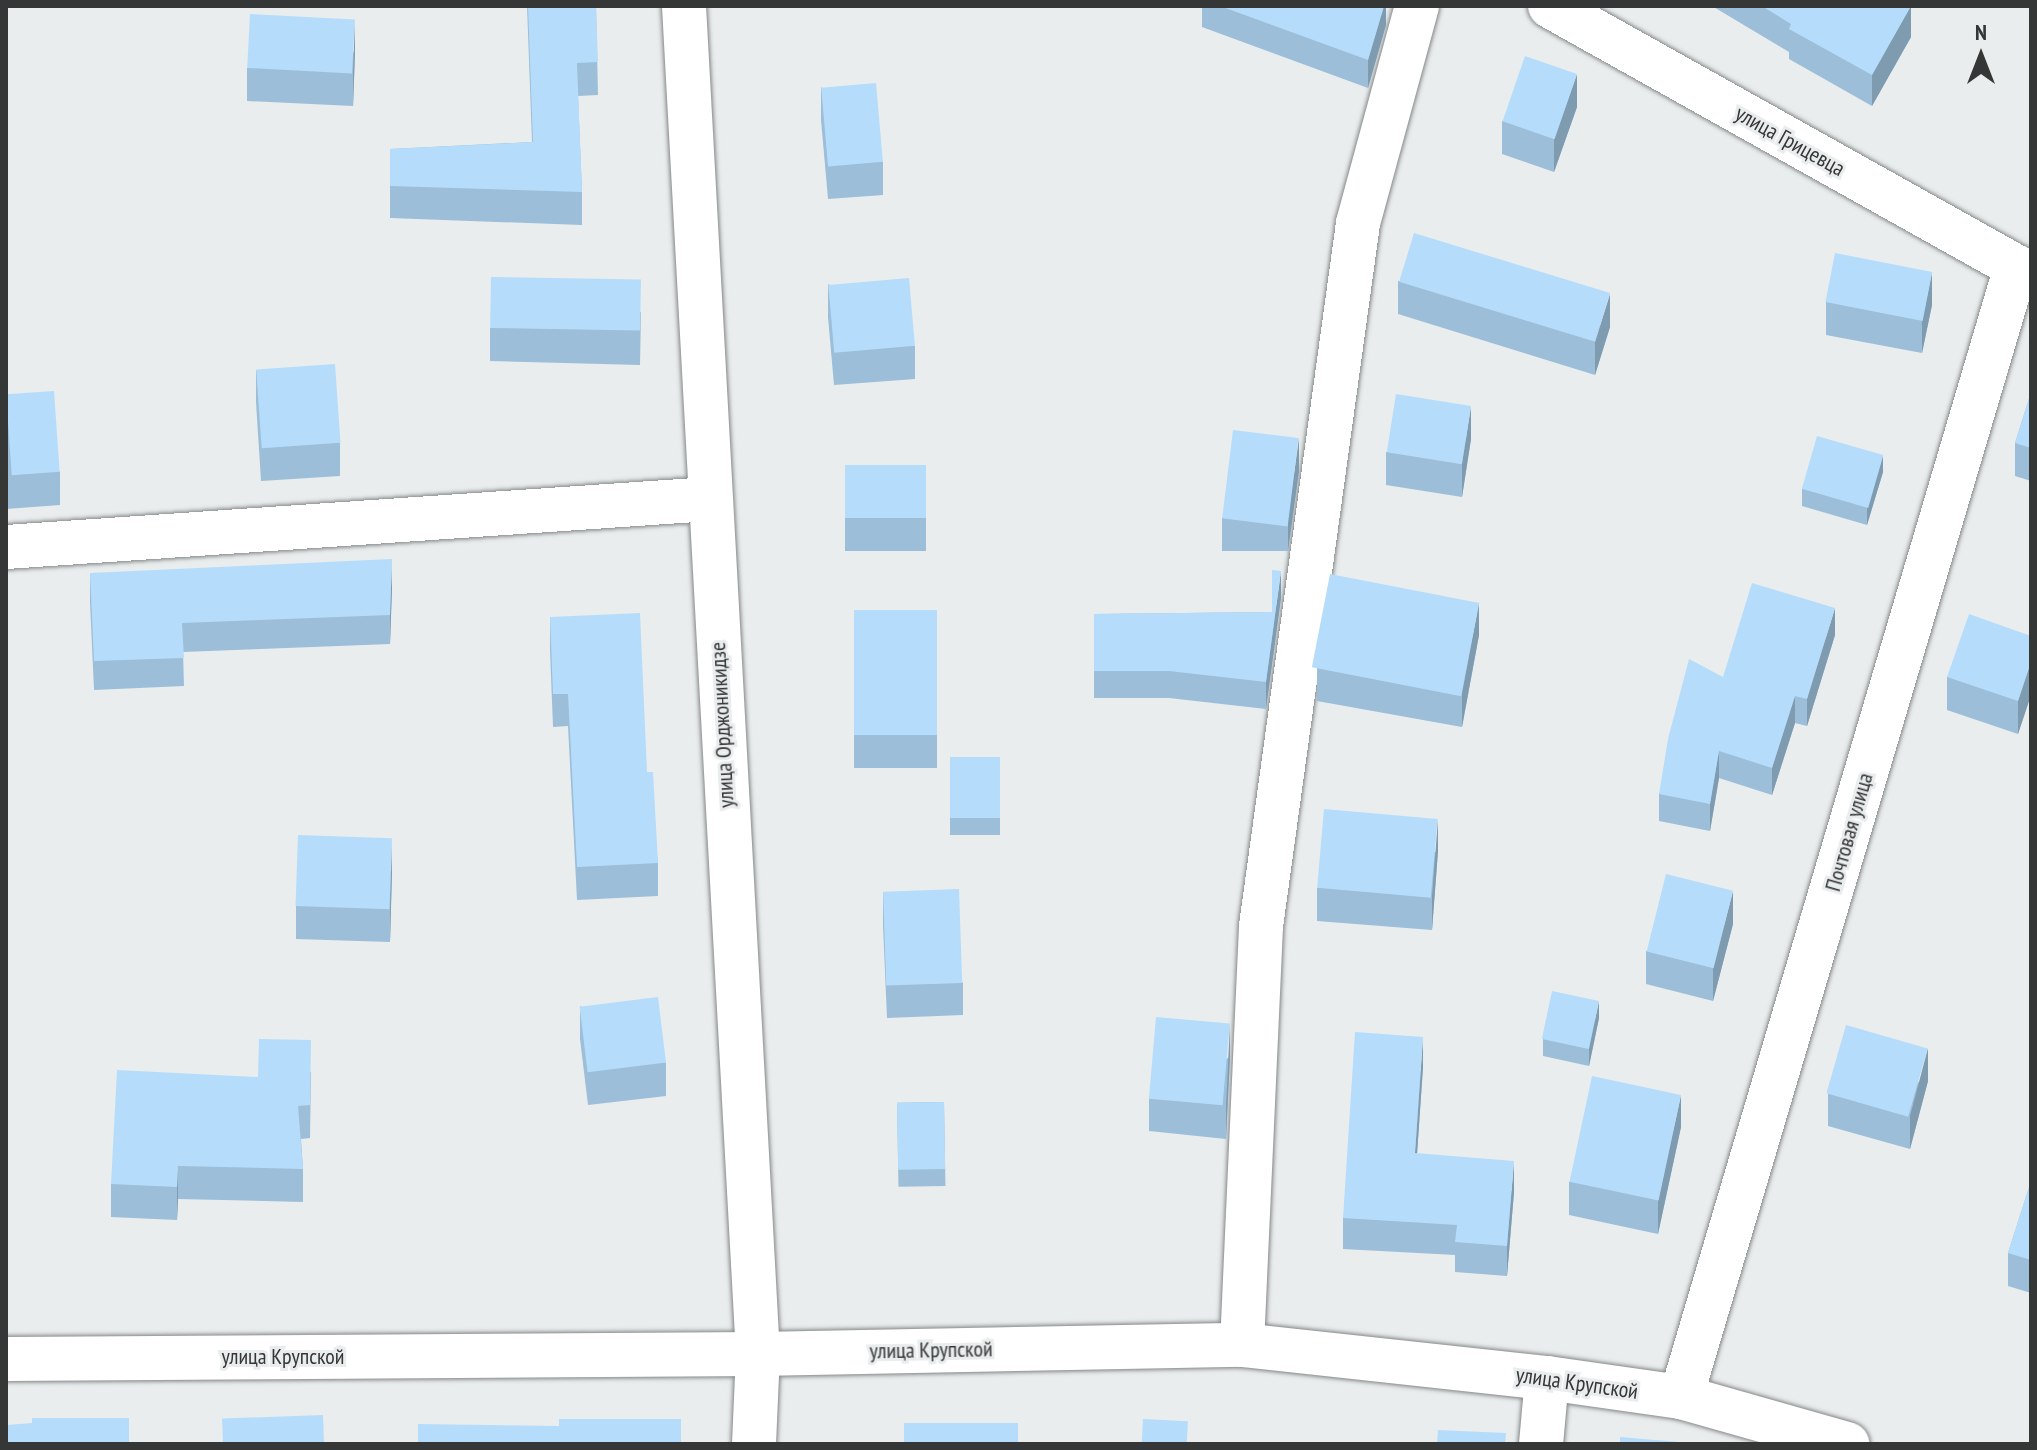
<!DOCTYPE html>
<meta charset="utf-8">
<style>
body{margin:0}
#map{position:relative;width:2037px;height:1450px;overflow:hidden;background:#e9edee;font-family:"PT Sans Narrow",sans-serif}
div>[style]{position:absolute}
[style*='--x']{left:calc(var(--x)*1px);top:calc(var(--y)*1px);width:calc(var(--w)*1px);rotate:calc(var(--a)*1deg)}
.roads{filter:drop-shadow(0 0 2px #858889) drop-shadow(0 0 2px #858889)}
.minor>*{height:44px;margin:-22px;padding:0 22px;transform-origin:22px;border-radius:22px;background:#fff}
.tertiary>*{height:44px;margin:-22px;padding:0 22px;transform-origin:22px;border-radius:22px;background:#fff}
.wall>*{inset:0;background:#9cbed8;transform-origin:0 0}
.shaded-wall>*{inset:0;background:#7f9bb0}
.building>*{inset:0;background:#b5ddfb;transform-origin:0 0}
span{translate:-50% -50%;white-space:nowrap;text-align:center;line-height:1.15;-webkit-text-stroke:6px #e9edee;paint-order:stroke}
.street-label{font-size:22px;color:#353636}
.frame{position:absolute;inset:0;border:8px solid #353636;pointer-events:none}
.north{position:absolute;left:1941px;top:16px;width:80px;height:80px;-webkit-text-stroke:6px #e9edee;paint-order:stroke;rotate:0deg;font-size:22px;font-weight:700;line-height:32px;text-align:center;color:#353636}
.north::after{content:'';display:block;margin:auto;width:28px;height:36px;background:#353636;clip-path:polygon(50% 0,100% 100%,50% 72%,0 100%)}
</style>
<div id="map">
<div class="roads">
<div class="minor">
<div style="--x:1550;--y:6;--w:551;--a:29.22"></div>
<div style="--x:6;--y:547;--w:706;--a:-3.9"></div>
<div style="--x:1242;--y:1345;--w:419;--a:-87.4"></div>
<div style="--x:1261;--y:926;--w:710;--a:-82.14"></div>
<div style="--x:1358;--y:223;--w:225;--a:-74.8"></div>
<div style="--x:1681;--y:1397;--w:1179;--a:-73.49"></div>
<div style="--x:754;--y:1444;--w:90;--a:-87.5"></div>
<div style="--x:1541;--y:1444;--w:66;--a:-84.8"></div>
</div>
<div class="tertiary">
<div style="--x:684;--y:6;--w:1350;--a:86.86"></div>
<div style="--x:6;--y:1359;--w:752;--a:-0.38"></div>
<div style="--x:758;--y:1354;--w:484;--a:-1.1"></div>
<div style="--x:1242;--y:1345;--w:307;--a:6.2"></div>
<div style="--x:1547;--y:1378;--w:135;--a:8.1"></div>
<div style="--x:1681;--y:1397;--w:173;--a:15.8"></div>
</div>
</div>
<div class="wall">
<div style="clip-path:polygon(527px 6px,596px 6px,598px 95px,578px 96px,582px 192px,582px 225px,390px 218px,390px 149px,532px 142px)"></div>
<div style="clip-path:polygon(1202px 6px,1386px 6px,1386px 25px,1368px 88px,1202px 27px)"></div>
<div style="clip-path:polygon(1712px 6px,1911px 6px,1911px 37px,1872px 106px,1789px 59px,1789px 52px)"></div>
<div style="clip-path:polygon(355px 52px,353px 106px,247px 101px,247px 68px)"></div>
<div style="clip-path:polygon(821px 87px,883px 162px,883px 195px,828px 199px,821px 120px)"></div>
<div style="clip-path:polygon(1577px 107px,1554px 172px,1502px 154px,1502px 121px)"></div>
<div style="clip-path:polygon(1398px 281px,1610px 327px,1595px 375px,1398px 314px)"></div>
<div style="clip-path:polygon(828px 284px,915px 346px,915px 379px,834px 385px,828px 317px)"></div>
<div style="clip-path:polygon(1826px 302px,1932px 305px,1922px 353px,1826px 335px)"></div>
<div style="clip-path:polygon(641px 312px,640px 365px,490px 361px,490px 328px)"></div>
<div style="clip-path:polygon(256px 370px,340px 443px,340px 476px,261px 481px,256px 402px)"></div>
<div style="clip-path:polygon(2031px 392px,2031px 481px,2015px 476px,2015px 443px)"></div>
<div style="clip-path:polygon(6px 394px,60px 472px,60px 505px,6px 509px)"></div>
<div style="clip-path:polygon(1471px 439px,1462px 497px,1386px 485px,1386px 452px)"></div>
<div style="left:845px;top:465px;width:81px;height:86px"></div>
<div style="clip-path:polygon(1299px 471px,1288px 551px,1222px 551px,1222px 518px)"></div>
<div style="clip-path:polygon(1883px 472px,1867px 525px,1802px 506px,1802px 489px)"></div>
<div style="clip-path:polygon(90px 573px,392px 588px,390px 644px,183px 652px,184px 686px,94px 690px,90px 602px)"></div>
<div style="clip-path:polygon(1281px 598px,1266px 709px,1169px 698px,1094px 698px,1094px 614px,1272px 612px)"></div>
<div style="left:937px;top:610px;width:158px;height:83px;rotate:90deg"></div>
<div style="clip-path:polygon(550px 617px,647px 772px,658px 863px,658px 896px,577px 900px,568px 726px,553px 727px,550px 650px)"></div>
<div style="clip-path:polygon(1479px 635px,1462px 727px,1317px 701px,1317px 668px)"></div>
<div style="clip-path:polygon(1835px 635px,1807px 726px,1795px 723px,1772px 795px,1719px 778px,1710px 831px,1659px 821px,1659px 794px,1723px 677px)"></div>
<div style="clip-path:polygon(2031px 662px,2031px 695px,2018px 734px,1947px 710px,1947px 677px)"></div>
<div style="left:950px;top:757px;width:50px;height:78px"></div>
<div style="clip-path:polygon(1438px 851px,1432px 930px,1317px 921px,1317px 888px)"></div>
<div style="clip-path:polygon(392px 871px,390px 942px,296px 939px,296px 906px)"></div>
<div style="clip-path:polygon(883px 892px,963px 983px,963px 1015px,887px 1018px,883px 925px)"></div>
<div style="clip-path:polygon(1733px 924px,1713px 1001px,1646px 984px,1646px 951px)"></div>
<div style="clip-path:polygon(580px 1006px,666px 1063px,666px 1096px,588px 1105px,580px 1039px)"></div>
<div style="clip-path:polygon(1599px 1018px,1589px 1066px,1543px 1056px,1543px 1039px)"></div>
<div style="clip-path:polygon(1230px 1057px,1226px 1139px,1149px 1131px,1149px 1099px)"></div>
<div style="clip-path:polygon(1423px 1067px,1417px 1154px,1514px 1192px,1507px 1276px,1455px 1272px,1455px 1255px,1343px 1249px,1343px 1218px)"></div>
<div style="clip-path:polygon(311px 1072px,310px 1138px,301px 1139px,303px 1169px,303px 1202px,178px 1199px,177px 1220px,111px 1217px,111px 1184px,258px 1077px)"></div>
<div style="clip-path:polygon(1928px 1081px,1910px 1149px,1828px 1126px,1828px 1094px)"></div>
<div style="left:944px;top:1102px;width:84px;height:47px;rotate:89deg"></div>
<div style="clip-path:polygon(1681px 1127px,1658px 1234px,1569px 1215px,1569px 1182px)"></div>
<div style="clip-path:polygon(2031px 1181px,2031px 1293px,2008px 1286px,2008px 1253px)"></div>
</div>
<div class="shaded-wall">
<div style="clip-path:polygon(1384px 6px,1386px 6px,1386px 25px,1368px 88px,1368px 60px)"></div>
<div style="clip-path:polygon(1911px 6px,1911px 37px,1872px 106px,1872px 75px)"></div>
<div style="clip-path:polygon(355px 19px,355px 52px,353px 106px,353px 73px)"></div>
<div style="clip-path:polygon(1577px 74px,1577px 107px,1554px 172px,1554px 139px)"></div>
<div style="clip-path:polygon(1932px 272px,1932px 305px,1922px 353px,1922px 321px)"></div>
<div style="clip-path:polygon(1610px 294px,1610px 327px,1595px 375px,1595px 342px)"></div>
<div style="clip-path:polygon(1471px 406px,1471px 439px,1462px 497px,1462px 464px)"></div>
<div style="clip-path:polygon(1299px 438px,1299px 471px,1288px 551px,1288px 518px)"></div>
<div style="clip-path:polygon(1883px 455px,1883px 472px,1867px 525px,1867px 507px)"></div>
<div style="clip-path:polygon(392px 559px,392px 588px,390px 644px,390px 615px)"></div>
<div style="clip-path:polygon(1281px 571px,1281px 598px,1266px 709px,1266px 682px)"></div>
<div style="clip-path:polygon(1479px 602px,1479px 635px,1462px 727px,1462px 694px)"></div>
<div style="clip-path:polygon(1835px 608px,1835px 635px,1807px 726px,1807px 699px)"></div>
<div style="clip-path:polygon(2031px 662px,2031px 695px,2018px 734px,2018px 701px)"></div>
<div style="clip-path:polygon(1795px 696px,1795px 723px,1772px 795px,1772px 768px)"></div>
<div style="clip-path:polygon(1719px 751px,1719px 778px,1710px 831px,1710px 804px)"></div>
<div style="clip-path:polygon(1438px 819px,1438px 851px,1432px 930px,1432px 897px)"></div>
<div style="clip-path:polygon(392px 838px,392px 871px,390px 942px,390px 909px)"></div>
<div style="clip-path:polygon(1733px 891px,1733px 924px,1713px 1001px,1713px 968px)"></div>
<div style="clip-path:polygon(1599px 1001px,1599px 1018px,1589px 1066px,1589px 1049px)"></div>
<div style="clip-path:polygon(1230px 1024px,1230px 1057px,1226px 1139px,1226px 1106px)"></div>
<div style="clip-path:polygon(1423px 1037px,1423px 1067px,1415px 1184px,1415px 1153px)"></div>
<div style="clip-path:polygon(1928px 1048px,1928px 1081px,1910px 1149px,1910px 1116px)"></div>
<div style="clip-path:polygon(1681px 1095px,1681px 1127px,1658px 1234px,1658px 1201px)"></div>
<div style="clip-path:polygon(1514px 1161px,1514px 1192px,1507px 1276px,1507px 1246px)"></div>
<div style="clip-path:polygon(178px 1166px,178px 1199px,177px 1220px,177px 1187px)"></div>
</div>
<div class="building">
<div style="clip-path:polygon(528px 6px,596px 6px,598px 62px,577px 63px,582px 192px,390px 186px,390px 149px,533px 142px)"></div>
<div style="clip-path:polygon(1220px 6px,1384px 6px,1368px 60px)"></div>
<div style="clip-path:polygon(1762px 6px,1911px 6px,1872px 75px,1789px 29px,1791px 24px)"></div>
<div style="left:250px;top:14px;width:105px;height:54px;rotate:3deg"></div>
<div style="left:1525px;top:56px;width:55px;height:69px;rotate:19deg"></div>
<div style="left:876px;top:83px;width:79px;height:55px;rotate:85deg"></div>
<div style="left:1414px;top:233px;width:205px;height:51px;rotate:17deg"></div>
<div style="left:1835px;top:253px;width:99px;height:50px;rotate:11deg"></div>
<div style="left:491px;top:277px;width:150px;height:51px;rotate:1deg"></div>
<div style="left:909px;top:278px;width:68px;height:81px;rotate:85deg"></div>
<div style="left:335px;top:364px;width:79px;height:79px;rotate:86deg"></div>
<div style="left:54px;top:391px;width:81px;height:48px;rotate:86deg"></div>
<div style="clip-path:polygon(2031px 392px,2031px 448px,2015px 443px)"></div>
<div style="left:1396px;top:394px;width:76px;height:59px;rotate:9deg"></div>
<div style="left:1233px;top:430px;width:66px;height:89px;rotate:7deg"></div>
<div style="left:1817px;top:436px;width:69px;height:55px;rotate:16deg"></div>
<div style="left:845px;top:465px;width:81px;height:53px"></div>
<div style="clip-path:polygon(392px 559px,390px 615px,182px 623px,184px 658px,94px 661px,90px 573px)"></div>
<div style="clip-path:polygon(1272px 570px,1281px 571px,1266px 682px,1169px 671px,1094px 671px,1094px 614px,1272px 612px)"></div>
<div style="left:1330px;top:574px;width:152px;height:95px;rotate:11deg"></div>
<div style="clip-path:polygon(1752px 583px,1835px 608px,1807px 699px,1795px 696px,1772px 768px,1719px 751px,1710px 804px,1659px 794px,1668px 739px,1689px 659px,1723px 677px)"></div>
<div style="left:937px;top:610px;width:125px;height:83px;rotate:90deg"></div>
<div style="clip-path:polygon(640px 613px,647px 772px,653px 772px,658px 863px,577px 867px,568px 694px,553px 694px,550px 617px)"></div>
<div style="clip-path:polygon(1969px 614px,2031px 636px,2031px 662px,2018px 701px,1947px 677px)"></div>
<div style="left:950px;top:757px;width:50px;height:61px"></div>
<div style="left:1324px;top:809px;width:114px;height:79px;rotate:5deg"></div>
<div style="left:298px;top:835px;width:94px;height:71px;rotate:2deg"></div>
<div style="left:1666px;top:874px;width:69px;height:80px;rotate:14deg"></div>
<div style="left:959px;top:889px;width:94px;height:76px;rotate:88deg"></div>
<div style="left:1552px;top:991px;width:48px;height:49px;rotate:12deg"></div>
<div style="left:658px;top:997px;width:66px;height:79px;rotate:83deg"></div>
<div style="left:1156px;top:1017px;width:74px;height:82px;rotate:5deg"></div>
<div style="left:1846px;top:1025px;width:85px;height:71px;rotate:16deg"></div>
<div style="clip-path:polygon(1355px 1032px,1423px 1037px,1415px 1153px,1514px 1161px,1507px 1246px,1455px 1242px,1457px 1225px,1343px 1218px)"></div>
<div style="clip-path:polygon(259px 1039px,311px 1040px,310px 1105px,298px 1106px,303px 1169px,178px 1166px,177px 1187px,111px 1184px,117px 1070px,258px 1077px)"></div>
<div style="left:1592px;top:1076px;width:91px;height:108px;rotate:12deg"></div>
<div style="left:944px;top:1102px;width:67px;height:47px;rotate:89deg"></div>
<div style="clip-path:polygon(2031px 1181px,2031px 1260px,2008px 1253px)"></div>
<div style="left:323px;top:1415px;width:29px;height:101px;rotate:88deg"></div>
<div style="clip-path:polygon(32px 1418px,129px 1418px,129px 1444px,6px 1444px,6px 1425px,32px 1423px)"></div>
<div style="clip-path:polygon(559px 1419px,681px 1419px,681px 1444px,418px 1444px,418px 1424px,559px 1426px)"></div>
<div style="left:1143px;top:1419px;width:45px;height:25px;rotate:3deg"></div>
<div style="left:904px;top:1423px;width:114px;height:21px"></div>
<div style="clip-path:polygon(1438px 1430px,1506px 1433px,1505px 1444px,1437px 1444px)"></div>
<div style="clip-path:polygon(1620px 1437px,1703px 1444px,1620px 1444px)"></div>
</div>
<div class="street-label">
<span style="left:1790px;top:141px;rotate:29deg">улица Грицевца</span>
<span style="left:722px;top:725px;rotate:-93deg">улица Орджоникидзе</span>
<span style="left:1849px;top:832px;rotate:-74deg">Почтовая улица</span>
<span style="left:931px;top:1350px;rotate:-1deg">улица Крупской</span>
<span style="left:283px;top:1357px">улица Крупской</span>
<span style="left:1577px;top:1383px;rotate:8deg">улица Крупской</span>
</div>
<div class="frame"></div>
<div class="north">N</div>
</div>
